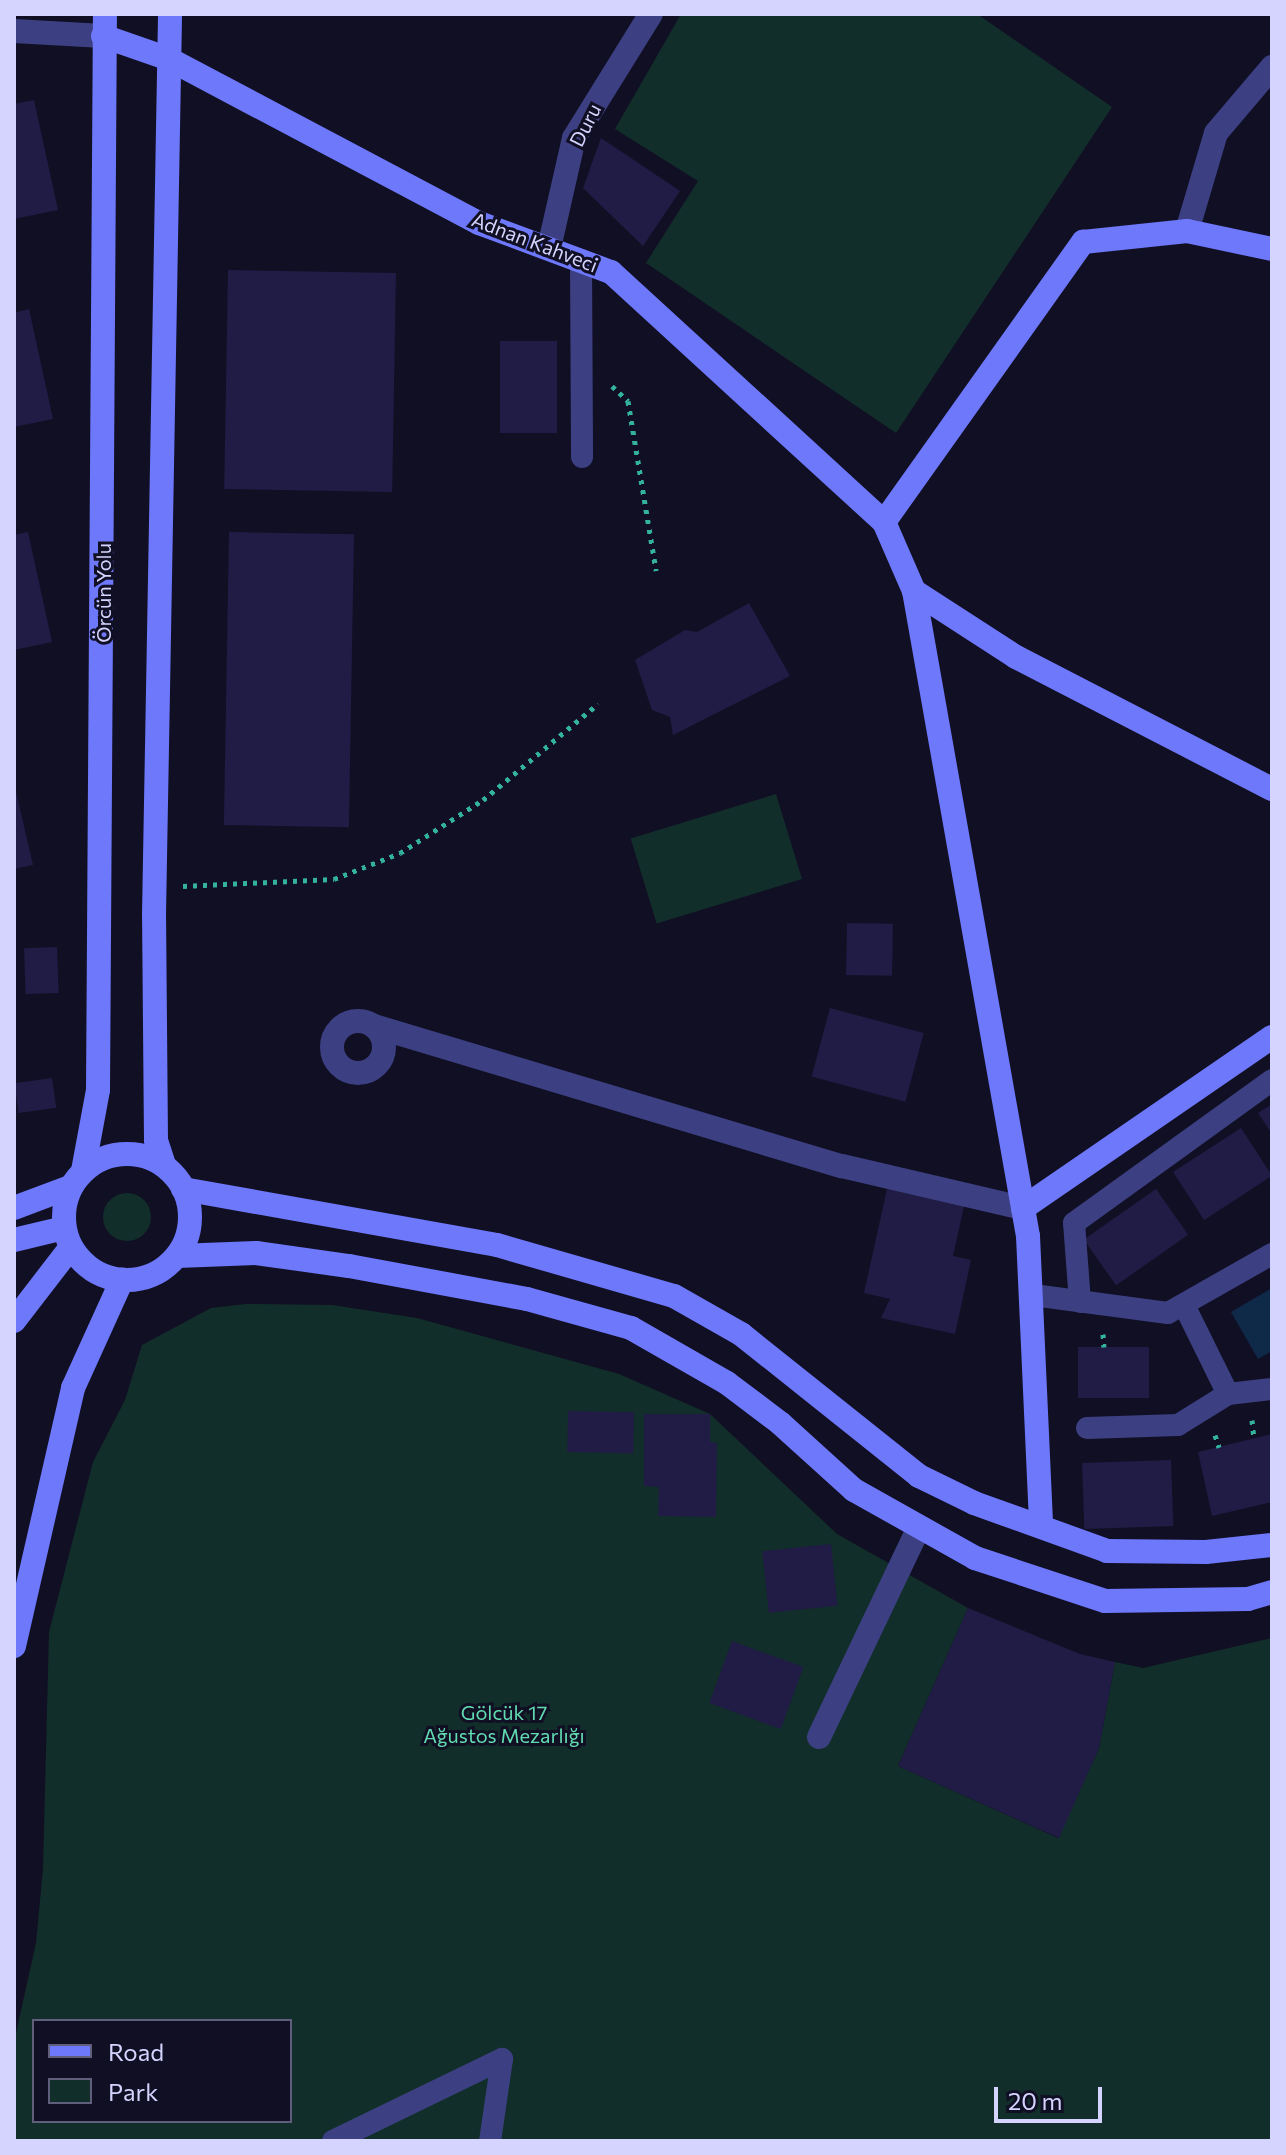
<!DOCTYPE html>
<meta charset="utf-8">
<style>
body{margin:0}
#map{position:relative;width:1286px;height:2155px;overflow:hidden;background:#110f24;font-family:Commissioner,sans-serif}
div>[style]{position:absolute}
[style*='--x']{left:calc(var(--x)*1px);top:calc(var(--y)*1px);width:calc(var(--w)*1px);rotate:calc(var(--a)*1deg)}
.green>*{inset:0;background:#122e2a;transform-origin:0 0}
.round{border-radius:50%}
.water>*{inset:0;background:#0f2a48}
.building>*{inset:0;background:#201c45;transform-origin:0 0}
.path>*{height:5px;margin-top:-2.5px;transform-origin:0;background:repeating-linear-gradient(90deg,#33b39e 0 4px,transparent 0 10px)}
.lane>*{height:22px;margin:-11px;padding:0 11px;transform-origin:11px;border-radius:11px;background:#3c4082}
.street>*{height:24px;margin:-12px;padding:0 12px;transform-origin:12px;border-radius:12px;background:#3c4082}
.street>.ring{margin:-12px;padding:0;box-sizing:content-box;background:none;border:24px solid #3c4082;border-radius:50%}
.secondary>*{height:24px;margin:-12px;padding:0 12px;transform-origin:12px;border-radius:12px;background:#6e78fb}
.secondary>.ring{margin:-12px;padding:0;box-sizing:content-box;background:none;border:24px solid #6e78fb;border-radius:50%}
span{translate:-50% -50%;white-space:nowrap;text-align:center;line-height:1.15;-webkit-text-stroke:6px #110f24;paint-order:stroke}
.street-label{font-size:20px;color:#d4d4fe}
.park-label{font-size:20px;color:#61dcb1}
.frame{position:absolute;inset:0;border:16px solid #d4d4fe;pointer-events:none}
.legend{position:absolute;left:32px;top:2019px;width:260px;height:104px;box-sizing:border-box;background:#110f24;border:2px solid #5f5e7b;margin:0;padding:10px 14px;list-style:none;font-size:24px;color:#d4d4fe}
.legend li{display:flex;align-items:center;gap:16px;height:40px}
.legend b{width:40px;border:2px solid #5f5e7b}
.scale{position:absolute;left:994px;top:2087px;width:108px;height:36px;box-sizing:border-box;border:4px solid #d4d4fe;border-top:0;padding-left:10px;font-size:24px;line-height:28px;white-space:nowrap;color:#d4d4fe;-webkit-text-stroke:6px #110f24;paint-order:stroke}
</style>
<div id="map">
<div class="green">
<div style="clip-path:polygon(681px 14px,977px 14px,1112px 107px,896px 433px,646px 263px,698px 181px,615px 129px)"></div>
<div style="left:776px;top:794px;width:89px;height:152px;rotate:73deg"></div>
<div class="round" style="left:103px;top:1193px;width:48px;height:48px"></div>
<div style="clip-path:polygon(evenodd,246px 1304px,332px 1305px,417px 1318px,619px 1374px,710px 1414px,837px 1534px,968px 1608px,898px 1766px,1058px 1838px,1099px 1748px,1115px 1662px,1143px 1668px,1272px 1638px,1272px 2141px,14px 2141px,14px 2042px,36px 1943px,43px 1869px,49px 1632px,93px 1462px,125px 1400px,142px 1345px,211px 1308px,246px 1304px,34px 2021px,290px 2021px,290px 2121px,34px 2121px,34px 2021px)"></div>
</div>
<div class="water">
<div style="clip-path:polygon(1272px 1288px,1272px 1351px,1258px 1359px,1231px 1312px)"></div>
</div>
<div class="building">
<div style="clip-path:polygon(34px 100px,58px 210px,14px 219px,14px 104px)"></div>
<div style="clip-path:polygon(601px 138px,680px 191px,643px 246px,583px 188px)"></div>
<div style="left:228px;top:270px;width:168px;height:219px;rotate:1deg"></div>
<div style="clip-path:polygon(29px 309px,53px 419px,14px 427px,14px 313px)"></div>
<div style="left:500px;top:341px;width:57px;height:92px"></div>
<div style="clip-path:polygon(28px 532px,52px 642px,14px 650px,14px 535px)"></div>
<div style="left:229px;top:532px;width:125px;height:293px;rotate:1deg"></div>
<div style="clip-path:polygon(749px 603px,790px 676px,673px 735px,670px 717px,652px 710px,635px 660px,685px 630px,697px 632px)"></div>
<div style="clip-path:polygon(14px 783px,33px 865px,14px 869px)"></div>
<div style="left:847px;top:923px;width:46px;height:52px;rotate:1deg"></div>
<div style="left:57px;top:947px;width:46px;height:33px;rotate:88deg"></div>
<div style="left:830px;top:1008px;width:97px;height:71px;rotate:15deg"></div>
<div style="left:52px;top:1078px;width:30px;height:38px;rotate:82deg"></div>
<div style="clip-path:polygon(1272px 1104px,1272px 1134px,1258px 1113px)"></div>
<div style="left:1241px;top:1128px;width:57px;height:81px;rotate:57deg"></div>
<div style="clip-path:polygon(889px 1180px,966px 1197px,953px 1256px,971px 1260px,955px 1334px,881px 1318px,890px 1299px,864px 1293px)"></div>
<div style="left:1156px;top:1189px;width:56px;height:88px;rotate:55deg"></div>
<div style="left:1078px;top:1347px;width:71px;height:51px"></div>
<div style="left:568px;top:1411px;width:66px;height:41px;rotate:1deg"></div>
<div style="clip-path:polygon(644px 1414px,710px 1414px,710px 1442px,717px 1443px,716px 1517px,658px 1516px,659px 1487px,644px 1486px)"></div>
<div style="clip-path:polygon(1272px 1434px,1272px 1502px,1212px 1516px,1198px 1452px)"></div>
<div style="left:1171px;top:1460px;width:66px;height:89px;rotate:88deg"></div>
<div style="left:831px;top:1544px;width:62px;height:69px;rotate:84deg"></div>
<div style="clip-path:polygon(968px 1608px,1080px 1654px,1115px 1662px,1099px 1748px,1059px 1838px,898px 1766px)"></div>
<div style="left:732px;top:1641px;width:76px;height:66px;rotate:20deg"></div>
</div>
<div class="path">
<div style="--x:612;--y:386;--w:22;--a:43"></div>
<div style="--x:628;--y:401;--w:172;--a:80.6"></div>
<div style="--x:183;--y:886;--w:151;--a:-2.7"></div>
<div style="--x:334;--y:879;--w:71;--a:-21.5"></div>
<div style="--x:400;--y:853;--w:98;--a:-32.6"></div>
<div style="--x:483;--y:800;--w:150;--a:-39.9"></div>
<div style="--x:1103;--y:1334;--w:13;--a:86"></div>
<div style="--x:1252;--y:1420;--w:18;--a:84"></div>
<div style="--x:1215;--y:1435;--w:13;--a:72"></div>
</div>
<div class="lane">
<div style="--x:581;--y:260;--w:197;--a:89.7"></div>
<div style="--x:1033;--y:1295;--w:136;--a:7.6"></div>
<div style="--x:1168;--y:1313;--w:120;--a:-29.6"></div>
<div style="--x:1080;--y:1302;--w:79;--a:-94.3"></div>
<div style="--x:1074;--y:1223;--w:244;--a:-35.8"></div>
<div style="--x:1184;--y:1305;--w:99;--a:63.7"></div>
<div style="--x:1228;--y:1394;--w:44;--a:-6.5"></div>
<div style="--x:1087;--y:1428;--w:91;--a:-1.9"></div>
<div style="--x:1178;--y:1425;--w:59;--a:-31.8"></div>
<div style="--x:333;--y:2141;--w:188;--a:-25.9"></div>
<div style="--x:502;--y:2059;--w:83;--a:98.3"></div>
</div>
<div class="street">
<div style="--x:14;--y:31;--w:89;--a:3.2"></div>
<div style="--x:1187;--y:231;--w:102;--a:-73.5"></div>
<div style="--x:1216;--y:133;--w:87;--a:-49.7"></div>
<div style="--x:549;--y:248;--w:113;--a:-77.2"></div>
<div style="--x:574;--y:138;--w:146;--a:-58.2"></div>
<div class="ring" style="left:332px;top:1021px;width:28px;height:28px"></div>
<div style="--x:374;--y:1026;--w:488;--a:16.7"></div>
<div style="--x:842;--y:1166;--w:186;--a:13.1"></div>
<div style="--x:819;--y:1737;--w:230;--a:-64.5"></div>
</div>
<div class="secondary">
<div style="--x:103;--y:36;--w:70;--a:19.2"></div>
<div style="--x:169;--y:59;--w:351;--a:27.9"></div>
<div style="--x:479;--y:223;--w:141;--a:20.4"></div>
<div style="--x:611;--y:272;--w:370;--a:42.5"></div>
<div style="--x:884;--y:522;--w:75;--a:66.5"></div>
<div style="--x:914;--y:591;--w:655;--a:79.98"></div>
<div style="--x:1028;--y:1236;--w:290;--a:87.4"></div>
<div style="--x:884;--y:522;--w:344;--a:-54.6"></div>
<div style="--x:1083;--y:242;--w:105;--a:-6"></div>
<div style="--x:1187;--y:231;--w:87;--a:12"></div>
<div style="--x:914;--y:591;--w:121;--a:32.9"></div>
<div style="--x:1016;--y:657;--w:288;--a:27.3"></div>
<div class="ring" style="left:64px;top:1154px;width:102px;height:102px"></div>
<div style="--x:164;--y:1165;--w:26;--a:-108"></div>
<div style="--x:156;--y:1140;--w:225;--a:-90.5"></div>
<div style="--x:154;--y:915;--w:901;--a:-88.98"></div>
<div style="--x:83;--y:1171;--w:82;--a:-79.5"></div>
<div style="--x:98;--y:1090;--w:1076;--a:-89.63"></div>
<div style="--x:183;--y:1189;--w:319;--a:10.1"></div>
<div style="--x:497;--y:1245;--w:184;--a:16.1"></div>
<div style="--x:674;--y:1296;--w:77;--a:29.6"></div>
<div style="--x:741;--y:1334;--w:228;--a:38.6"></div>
<div style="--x:919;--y:1476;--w:61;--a:26.1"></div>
<div style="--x:974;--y:1503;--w:141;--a:19.8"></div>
<div style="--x:1107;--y:1551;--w:99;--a:0.6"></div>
<div style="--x:1206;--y:1552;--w:66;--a:-6.1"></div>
<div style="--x:14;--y:1208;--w:60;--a:-20.6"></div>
<div style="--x:1023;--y:1208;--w:302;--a:-34.5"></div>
<div style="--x:14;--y:1240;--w:51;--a:-13.5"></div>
<div style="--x:177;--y:1256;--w:79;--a:-2.2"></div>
<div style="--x:256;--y:1253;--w:94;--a:8"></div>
<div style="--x:349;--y:1266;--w:181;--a:10.5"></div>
<div style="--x:527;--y:1299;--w:108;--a:15.6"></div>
<div style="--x:631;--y:1328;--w:111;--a:29.8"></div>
<div style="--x:727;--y:1383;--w:66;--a:37"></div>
<div style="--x:780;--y:1423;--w:100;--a:42.2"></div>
<div style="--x:854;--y:1490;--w:139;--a:29.3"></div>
<div style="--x:975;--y:1558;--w:137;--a:18.3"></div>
<div style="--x:1105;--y:1601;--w:143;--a:-0.8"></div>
<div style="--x:1248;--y:1599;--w:25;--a:-16"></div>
<div style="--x:14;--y:1321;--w:93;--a:-52.4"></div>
<div style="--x:14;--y:1646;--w:265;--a:-77.1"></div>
<div style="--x:73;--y:1388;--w:119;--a:-65.6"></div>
</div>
<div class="street-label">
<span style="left:585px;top:125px;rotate:-63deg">Duru</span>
<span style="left:535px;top:242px;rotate:21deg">Adnan Kahveci</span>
<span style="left:103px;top:593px;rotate:-90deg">Örcün Yolu</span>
</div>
<div class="park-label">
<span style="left:504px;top:1724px">Gölcük 17<br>Ağustos Mezarlığı</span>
</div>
<div class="frame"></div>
<ul class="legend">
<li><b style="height:10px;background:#6e78fb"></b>Road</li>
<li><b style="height:22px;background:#122e2a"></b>Park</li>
</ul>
<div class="scale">20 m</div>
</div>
